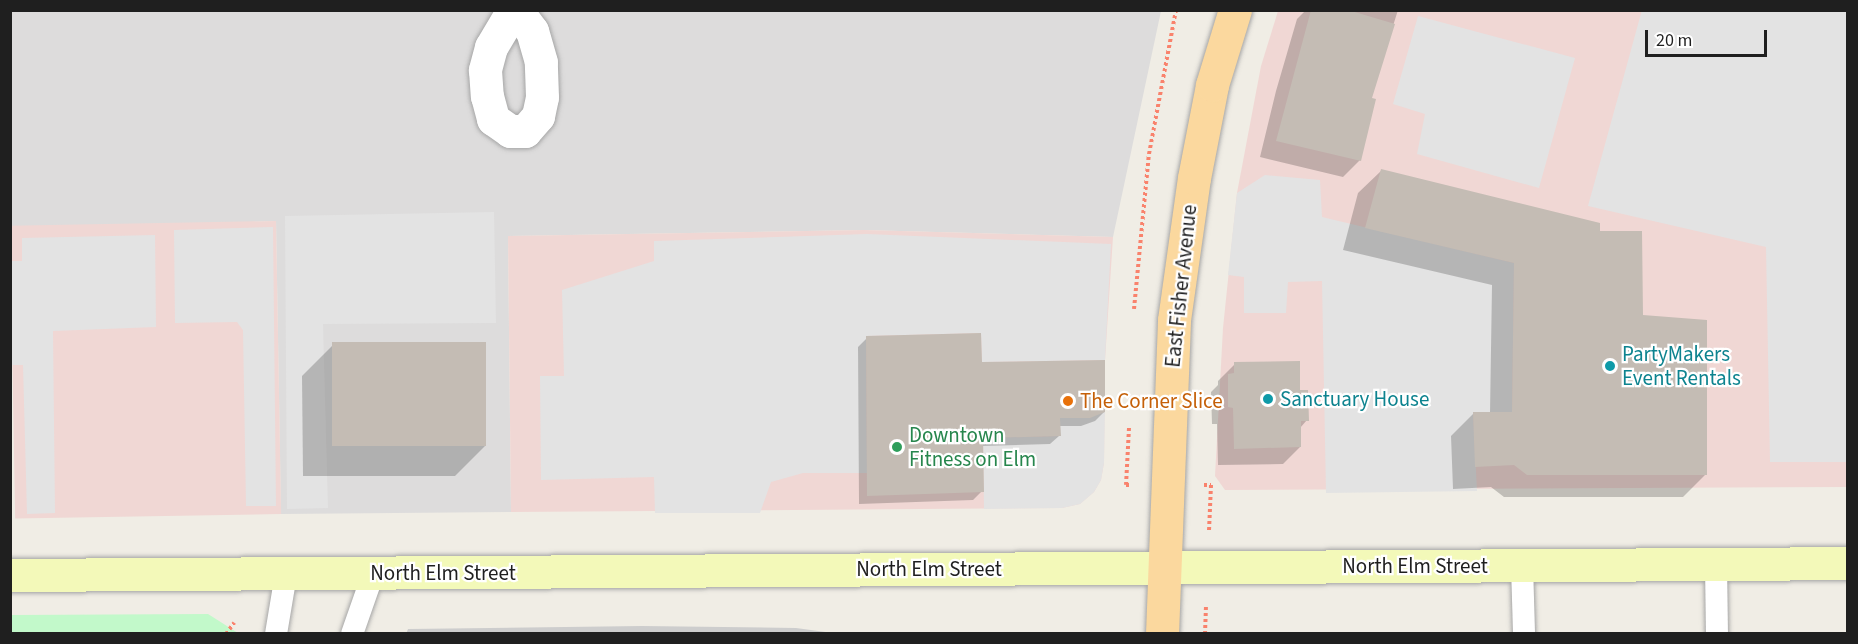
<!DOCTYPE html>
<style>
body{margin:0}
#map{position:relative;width:1858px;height:644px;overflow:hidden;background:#f0ede5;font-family:"Source Sans 3",sans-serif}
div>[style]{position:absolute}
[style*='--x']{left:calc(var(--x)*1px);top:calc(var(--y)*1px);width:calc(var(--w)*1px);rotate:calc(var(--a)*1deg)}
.residential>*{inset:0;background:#dddcdc}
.commercial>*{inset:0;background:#f0d7d4;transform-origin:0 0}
.religious>*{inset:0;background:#cdcdcd}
.park>*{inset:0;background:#c2f9ca}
.parking>*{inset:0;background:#e3e3e3}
.shadow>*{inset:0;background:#0003}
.building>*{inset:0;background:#c4bcb4;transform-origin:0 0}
.path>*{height:4px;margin-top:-2px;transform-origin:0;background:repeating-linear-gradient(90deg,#f9826c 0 3px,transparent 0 6px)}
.roads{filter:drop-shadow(0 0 2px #a6a6a6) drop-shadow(0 0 2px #a6a6a6)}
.service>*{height:22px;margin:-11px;padding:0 11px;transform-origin:11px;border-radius:11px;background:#fff}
.minor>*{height:33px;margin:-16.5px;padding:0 16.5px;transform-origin:16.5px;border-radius:16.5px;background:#fff}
.secondary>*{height:33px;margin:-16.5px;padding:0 16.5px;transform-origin:16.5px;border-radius:16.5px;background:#f3f9b9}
.primary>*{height:33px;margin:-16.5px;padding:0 16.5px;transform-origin:16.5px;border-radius:16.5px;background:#fbd89e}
.dots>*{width:16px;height:16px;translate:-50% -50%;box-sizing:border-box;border:3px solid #fff;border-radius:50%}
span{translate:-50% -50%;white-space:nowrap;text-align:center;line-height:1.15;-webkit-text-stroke:4.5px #fff;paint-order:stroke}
.street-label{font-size:21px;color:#1f1f1f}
.culture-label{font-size:21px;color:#0d838f}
.left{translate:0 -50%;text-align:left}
.food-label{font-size:21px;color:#c56008}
.leisure-label{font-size:21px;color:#27864d}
.frame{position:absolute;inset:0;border:12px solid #1f1f1f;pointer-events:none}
.scale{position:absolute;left:1645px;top:30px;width:122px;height:27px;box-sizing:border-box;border:3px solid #1f1f1f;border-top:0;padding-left:8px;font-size:18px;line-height:21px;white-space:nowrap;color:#1f1f1f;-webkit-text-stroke:4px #fff;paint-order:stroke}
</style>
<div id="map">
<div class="residential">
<div style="clip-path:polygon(10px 11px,1161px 11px,1113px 237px,864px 230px,508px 236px,511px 512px,281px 514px,276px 221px,11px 231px)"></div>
</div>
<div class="commercial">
<div style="clip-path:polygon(1278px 11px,1847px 11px,1847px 487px,1225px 490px,1215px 476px,1223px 328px,1237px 193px,1261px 66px)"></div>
<div style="left:276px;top:221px;width:293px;height:266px;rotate:89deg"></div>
<div style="clip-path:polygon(864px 230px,1113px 237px,1105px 360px,1104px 463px,1101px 480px,1094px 492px,1080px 504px,1062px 508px,511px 512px,508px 236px)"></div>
</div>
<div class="religious">
<div style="clip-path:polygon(642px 626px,796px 628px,833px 633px,406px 634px,408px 629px)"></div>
</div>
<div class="park">
<div style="clip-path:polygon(208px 614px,238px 633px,11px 633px,11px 615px)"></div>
</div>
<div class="parking">
<div style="clip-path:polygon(1642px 10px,1847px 11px,1846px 462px,1770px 462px,1766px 247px,1588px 206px)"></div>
<div style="clip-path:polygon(1418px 16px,1575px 58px,1539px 188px,1417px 154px,1425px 114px,1393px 104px)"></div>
<div style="clip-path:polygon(1265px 175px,1320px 180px,1322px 217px,1514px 263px,1512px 412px,1473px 412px,1477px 491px,1326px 493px,1322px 281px,1288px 282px,1286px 313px,1244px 313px,1244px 277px,1228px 275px,1237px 193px)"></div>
<div style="clip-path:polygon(494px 212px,496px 323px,323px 324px,328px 508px,287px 509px,285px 216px)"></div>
<div style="clip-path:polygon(273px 227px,276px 506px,246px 506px,243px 330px,237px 322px,175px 323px,174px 230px)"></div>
<div style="clip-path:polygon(867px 234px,1111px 244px,1105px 360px,982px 362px,981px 333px,866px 336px,867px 473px,803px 473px,771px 482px,760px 513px,655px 513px,654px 477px,541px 480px,540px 376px,564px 376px,562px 290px,654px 261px,654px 241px)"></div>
<div style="clip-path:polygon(155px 235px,156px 327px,53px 331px,55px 513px,27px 514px,23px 365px,11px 365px,11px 261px,22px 261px,22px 238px)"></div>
<div style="clip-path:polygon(1105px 408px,1104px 463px,1101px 480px,1094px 492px,1080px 504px,1062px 508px,984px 509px,983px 438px,1060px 436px,1060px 418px,1090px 418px)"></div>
</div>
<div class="shadow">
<div style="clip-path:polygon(1306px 10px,1398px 10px,1370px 99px,1360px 160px,1343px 177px,1260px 157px,1276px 91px,1297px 19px)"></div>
<div style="clip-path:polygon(1381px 171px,1598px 233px,1641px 317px,1706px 474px,1683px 497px,1504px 497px,1491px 487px,1453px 489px,1451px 436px,1474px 413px,1490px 413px,1492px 285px,1343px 250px,1358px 193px)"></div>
<div style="clip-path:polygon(867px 338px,981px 364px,1104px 412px,1095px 421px,1081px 426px,1059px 426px,1059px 436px,1050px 444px,982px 446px,982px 491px,973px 500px,859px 504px,858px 347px)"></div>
<div style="clip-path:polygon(332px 346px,485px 446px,455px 476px,303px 476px,302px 376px)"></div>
<div style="clip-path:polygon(1235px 364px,1299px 392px,1307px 420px,1300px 428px,1300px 447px,1283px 464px,1218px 465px,1217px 424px,1212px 424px,1211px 392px,1218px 385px,1218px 381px)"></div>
</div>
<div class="building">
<div style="clip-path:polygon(1311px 10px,1348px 10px,1395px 24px,1372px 98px,1376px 99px,1361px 161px,1276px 141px)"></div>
<div style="clip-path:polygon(1381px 169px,1600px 223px,1600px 231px,1642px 231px,1643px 315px,1707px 320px,1707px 475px,1527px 475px,1514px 465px,1475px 467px,1473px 412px,1512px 412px,1514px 263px,1365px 228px)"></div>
<div style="clip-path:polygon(981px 333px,982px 362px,1105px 360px,1105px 412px,1090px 418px,1060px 418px,1061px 436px,983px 438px,984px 492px,867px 496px,866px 336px)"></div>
<div style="left:486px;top:342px;width:104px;height:154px;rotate:90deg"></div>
<div style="clip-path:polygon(1300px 361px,1300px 390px,1308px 390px,1309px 421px,1301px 421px,1301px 447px,1234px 449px,1233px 408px,1228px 407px,1228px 374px,1234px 373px,1234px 362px)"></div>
</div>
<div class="path">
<div style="--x:1134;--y:309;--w:156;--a:-84.5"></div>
<div style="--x:1149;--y:154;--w:147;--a:-79.4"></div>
<div style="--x:1129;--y:428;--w:57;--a:93"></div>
<div style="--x:1126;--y:485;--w:4;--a:0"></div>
<div style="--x:1204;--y:485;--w:7;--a:0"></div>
<div style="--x:1211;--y:485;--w:46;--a:92.5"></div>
<div style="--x:226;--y:634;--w:14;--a:-54"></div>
<div style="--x:1205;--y:634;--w:30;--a:-88"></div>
</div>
<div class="roads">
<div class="service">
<div style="--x:1716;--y:564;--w:70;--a:89.2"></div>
<div style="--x:1522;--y:565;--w:69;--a:88.3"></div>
<div style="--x:276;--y:634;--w:61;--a:-80.5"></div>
<div style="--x:352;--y:634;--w:64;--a:-70.7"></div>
</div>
<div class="minor">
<div style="--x:513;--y:10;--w:43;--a:120.7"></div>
<div style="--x:491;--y:47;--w:24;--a:105"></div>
<div style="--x:485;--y:70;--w:26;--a:86"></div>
<div style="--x:487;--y:96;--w:24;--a:75"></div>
<div style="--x:493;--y:119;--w:21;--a:35"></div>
<div style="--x:510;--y:131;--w:15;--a:0"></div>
<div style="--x:525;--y:131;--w:20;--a:-49"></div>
<div style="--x:538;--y:116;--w:19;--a:-78"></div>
<div style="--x:542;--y:97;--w:35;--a:-92"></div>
<div style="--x:541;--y:62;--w:32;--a:-106"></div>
<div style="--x:532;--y:31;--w:26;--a:-127"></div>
</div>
<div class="secondary">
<div style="--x:10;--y:575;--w:1838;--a:-0.37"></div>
</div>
<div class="primary">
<div style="--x:1162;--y:634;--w:314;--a:-87.8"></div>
<div style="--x:1174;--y:320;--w:143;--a:-82"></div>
<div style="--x:1194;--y:178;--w:95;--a:-79"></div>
<div style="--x:1212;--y:85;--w:78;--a:-73"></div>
</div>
</div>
<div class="dots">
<div style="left:1610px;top:366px;background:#0f9aa8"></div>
<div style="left:1268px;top:399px;background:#0f9aa8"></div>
<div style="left:1068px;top:401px;background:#e8710a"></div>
<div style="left:897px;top:447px;background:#2e9e5b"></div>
</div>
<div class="street-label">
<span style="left:1181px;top:286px;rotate:-84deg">East Fisher Avenue</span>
<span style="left:1415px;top:566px">North Elm Street</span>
<span style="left:929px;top:569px">North Elm Street</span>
<span style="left:443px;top:573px">North Elm Street</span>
</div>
<div class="culture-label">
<span class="left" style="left:1622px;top:366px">PartyMakers<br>Event Rentals</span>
<span class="left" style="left:1280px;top:399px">Sanctuary House</span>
</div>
<div class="food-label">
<span class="left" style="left:1080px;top:401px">The Corner Slice</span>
</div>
<div class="leisure-label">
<span class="left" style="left:909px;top:447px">Downtown<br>Fitness on Elm</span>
</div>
<div class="frame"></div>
<div class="scale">20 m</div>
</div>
